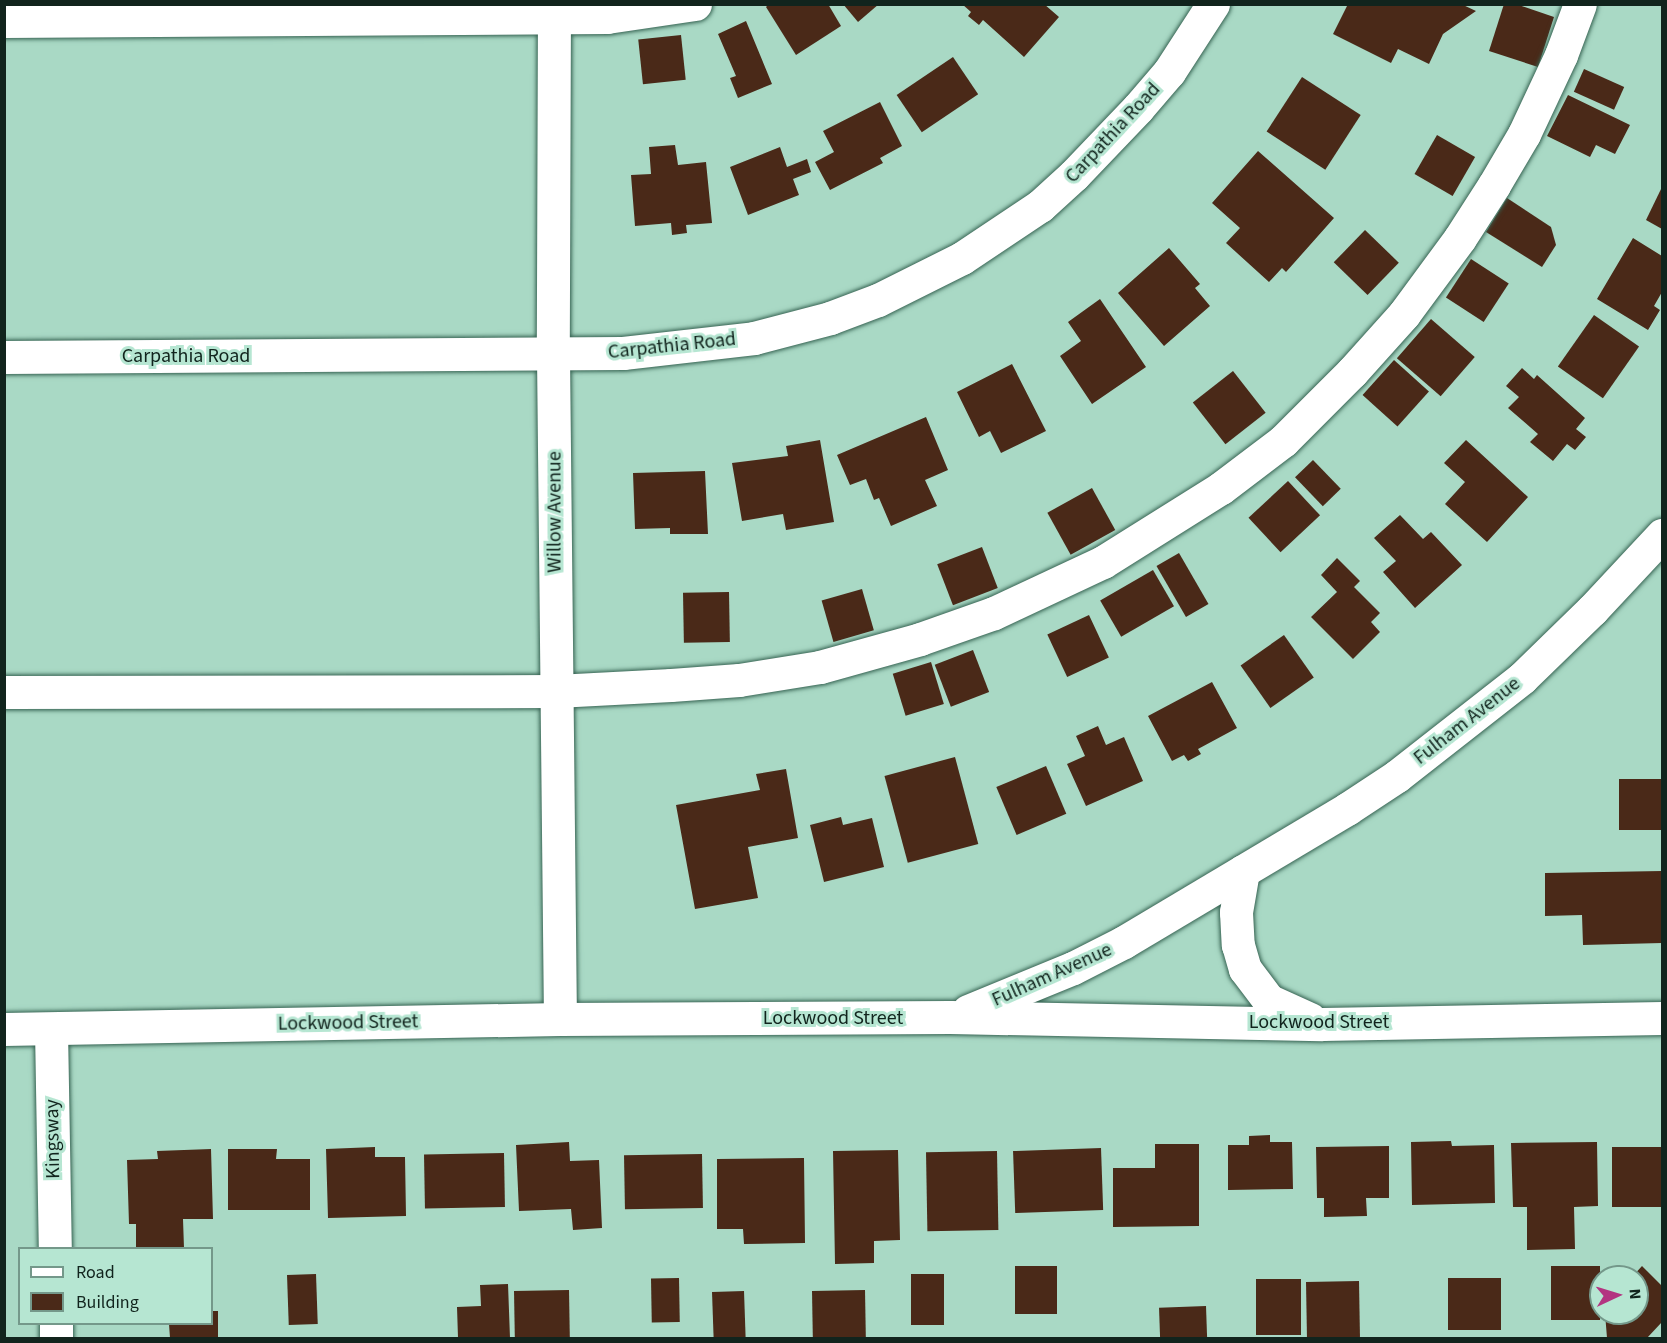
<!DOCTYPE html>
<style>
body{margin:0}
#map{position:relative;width:1667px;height:1343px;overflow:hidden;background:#a9d9c5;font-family:"Source Sans 3",sans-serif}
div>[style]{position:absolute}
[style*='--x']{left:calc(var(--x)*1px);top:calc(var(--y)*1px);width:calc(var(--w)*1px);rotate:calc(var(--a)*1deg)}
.building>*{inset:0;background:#4a2918;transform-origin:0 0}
.roads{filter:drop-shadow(0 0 2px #366352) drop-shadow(0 0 2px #366352)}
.minor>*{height:33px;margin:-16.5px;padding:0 16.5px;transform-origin:16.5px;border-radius:16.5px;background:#fff}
span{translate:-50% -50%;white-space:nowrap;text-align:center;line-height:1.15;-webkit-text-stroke:6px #b6e6d2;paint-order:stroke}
.street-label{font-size:20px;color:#11241d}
.frame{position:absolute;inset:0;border:6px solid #11241d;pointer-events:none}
.legend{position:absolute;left:18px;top:1247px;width:195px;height:78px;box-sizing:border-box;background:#b6e6d2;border:2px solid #74988a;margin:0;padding:8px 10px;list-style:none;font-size:18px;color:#11241d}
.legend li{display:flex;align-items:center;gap:12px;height:30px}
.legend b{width:30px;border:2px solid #74988a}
.north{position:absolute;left:1589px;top:1265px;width:60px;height:60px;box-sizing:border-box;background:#b6e6d2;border:2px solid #74988a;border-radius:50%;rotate:86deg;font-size:16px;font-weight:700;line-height:24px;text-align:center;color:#11241d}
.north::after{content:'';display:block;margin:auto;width:21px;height:27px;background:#b33481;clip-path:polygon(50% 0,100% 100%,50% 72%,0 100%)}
</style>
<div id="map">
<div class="building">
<div style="clip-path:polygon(769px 4px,828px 4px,841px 26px,796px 55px,766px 7px)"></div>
<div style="clip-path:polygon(843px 4px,879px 4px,858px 22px)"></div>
<div style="clip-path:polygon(962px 4px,1044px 4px,1059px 17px,1024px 57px,983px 20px,979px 25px,968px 16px,971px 12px)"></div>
<div style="clip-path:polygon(1348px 4px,1461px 4px,1476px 11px,1443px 34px,1429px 64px,1398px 49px,1391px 63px,1333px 34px)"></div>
<div style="clip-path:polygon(1504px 4px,1516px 4px,1554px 17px,1538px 67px,1489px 51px)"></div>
<div style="clip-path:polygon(746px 21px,772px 84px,738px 98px,730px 78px,736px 76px,718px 34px)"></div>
<div style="left:681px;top:35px;width:45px;height:43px;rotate:84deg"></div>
<div style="left:953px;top:57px;width:45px;height:68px;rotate:56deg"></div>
<div style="left:1584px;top:69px;width:44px;height:25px;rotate:24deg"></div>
<div style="left:1302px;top:77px;width:70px;height:65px;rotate:33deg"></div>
<div style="clip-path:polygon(1568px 95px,1630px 125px,1615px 154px,1596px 145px,1590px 157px,1547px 136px)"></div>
<div style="clip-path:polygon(880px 102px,902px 146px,880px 158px,883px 163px,830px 190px,815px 162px,834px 152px,823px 131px)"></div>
<div style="left:1437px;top:135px;width:44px;height:45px;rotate:30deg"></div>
<div style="clip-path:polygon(675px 145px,678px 165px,706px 162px,712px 223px,686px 225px,687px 233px,672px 235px,671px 223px,635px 226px,631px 175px,651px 174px,649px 147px)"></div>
<div style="clip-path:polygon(780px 147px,787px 167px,807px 159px,811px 172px,793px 179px,799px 195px,748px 215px,730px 167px)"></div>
<div style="clip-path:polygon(1258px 151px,1334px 218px,1286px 272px,1282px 268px,1269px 282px,1226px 243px,1240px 228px,1212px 203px)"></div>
<div style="clip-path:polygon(1662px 187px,1662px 229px,1646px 220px)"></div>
<div style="clip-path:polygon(1507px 198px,1551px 227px,1556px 245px,1542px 267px,1486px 232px)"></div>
<div style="left:1365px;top:230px;width:47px;height:45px;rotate:44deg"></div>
<div style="clip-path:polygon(1633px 238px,1662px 256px,1662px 292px,1654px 306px,1660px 310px,1648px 330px,1597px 299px)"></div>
<div style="clip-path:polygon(1169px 248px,1200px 284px,1195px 288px,1210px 306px,1164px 346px,1118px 293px)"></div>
<div style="left:1471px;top:259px;width:45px;height:46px;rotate:33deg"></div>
<div style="clip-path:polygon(1100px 299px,1146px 367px,1092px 404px,1060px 356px,1081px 341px,1068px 322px)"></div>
<div style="left:1594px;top:315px;width:55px;height:63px;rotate:35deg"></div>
<div style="left:1431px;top:319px;width:58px;height:52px;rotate:41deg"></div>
<div style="left:1394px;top:360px;width:47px;height:47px;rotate:42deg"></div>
<div style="clip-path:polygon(1012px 364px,1046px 431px,1001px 453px,990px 431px,979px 437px,957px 392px)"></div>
<div style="clip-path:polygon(1522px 368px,1534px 379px,1537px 375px,1585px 418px,1576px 429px,1586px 437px,1575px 450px,1567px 444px,1553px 461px,1530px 442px,1538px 434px,1508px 408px,1519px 397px,1506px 386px)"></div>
<div style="left:1233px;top:371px;width:53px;height:51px;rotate:52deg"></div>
<div style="clip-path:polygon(926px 417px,948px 470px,925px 480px,937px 506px,891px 526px,879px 498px,874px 500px,866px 479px,850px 485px,837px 455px)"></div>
<div style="clip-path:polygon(820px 440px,834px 522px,786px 530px,783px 514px,742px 521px,732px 463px,788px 456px,786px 446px)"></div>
<div style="clip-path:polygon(1466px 440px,1528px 497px,1487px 542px,1445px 504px,1465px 482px,1444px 463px)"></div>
<div style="left:1313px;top:460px;width:40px;height:25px;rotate:46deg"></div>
<div style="clip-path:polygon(705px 471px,708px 534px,670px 534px,670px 528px,635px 529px,633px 473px)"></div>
<div style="left:1288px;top:481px;width:47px;height:54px;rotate:47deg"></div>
<div style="left:1092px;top:488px;width:48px;height:51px;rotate:61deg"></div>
<div style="clip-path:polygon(1400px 515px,1423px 539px,1431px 532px,1462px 565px,1415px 608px,1383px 572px,1396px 561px,1374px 538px)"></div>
<div style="left:982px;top:547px;width:44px;height:48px;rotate:69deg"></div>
<div style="left:1179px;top:553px;width:59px;height:26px;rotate:60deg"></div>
<div style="clip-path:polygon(1337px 558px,1360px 581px,1354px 587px,1380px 613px,1371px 622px,1380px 632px,1353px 659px,1311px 617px,1337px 592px,1321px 575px)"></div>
<div style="left:1153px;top:570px;width:42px;height:61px;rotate:60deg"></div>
<div style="left:862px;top:589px;width:43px;height:42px;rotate:74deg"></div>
<div style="left:729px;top:592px;width:50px;height:46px;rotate:89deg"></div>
<div style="left:1089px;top:615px;width:47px;height:46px;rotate:65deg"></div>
<div style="left:1284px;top:635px;width:52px;height:53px;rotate:55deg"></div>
<div style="left:973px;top:650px;width:45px;height:41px;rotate:69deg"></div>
<div style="left:931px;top:662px;width:44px;height:40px;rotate:73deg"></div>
<div style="clip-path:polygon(1212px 682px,1237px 728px,1198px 749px,1201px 754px,1188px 761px,1184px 755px,1172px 761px,1148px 716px)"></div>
<div style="clip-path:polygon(1098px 726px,1106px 745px,1124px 737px,1143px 781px,1086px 806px,1067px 764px,1085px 756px,1076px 736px)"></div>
<div style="left:955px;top:757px;width:90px;height:73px;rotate:75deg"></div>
<div style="left:1046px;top:766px;width:52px;height:54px;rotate:67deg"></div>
<div style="clip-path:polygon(786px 769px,798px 838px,748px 847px,758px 898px,695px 909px,676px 805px,760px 790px,756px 774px)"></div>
<div style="left:1662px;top:779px;width:51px;height:43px;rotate:90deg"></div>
<div style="clip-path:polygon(841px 817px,843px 825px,872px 818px,884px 867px,824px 882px,810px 825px)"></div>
<div style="clip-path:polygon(1662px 871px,1662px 943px,1583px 945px,1582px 915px,1545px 916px,1545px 873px)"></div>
<div style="clip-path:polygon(1270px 1135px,1270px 1142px,1292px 1142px,1293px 1189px,1228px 1190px,1228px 1145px,1249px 1145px,1249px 1136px)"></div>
<div style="clip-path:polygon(1451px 1141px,1452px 1146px,1494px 1145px,1495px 1203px,1412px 1205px,1411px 1142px)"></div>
<div style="clip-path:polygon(569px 1142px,570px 1161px,599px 1160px,602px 1228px,573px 1230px,571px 1209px,519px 1211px,516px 1145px)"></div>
<div style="clip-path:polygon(1597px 1142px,1598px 1206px,1574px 1207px,1575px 1249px,1527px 1250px,1527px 1207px,1513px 1207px,1511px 1143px)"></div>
<div style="clip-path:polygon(1155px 1144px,1199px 1144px,1199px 1226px,1113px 1227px,1113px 1168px,1155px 1168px)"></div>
<div style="clip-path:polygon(1389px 1146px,1389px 1198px,1366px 1198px,1367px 1216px,1324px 1217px,1324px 1198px,1317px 1198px,1316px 1147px)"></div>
<div style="clip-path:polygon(375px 1147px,375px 1157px,405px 1157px,406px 1216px,328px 1218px,326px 1149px)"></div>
<div style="left:1662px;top:1147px;width:60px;height:50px;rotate:90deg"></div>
<div style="left:1101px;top:1148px;width:62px;height:88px;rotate:88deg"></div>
<div style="clip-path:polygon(211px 1149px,213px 1219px,183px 1219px,184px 1248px,136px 1248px,136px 1224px,129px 1224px,127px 1160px,158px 1159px,157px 1151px)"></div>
<div style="clip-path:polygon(228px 1149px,277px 1149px,276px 1159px,310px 1159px,310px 1210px,228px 1210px)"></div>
<div style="clip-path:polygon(898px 1150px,900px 1240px,874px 1241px,874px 1263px,835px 1264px,833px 1151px)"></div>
<div style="left:997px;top:1151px;width:79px;height:71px;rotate:89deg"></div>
<div style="left:504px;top:1153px;width:54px;height:80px;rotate:89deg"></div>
<div style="left:702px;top:1154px;width:54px;height:78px;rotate:89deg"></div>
<div style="clip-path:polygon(804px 1158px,805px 1243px,744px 1244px,743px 1229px,717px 1229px,717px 1159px)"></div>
<div style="left:1015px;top:1266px;width:42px;height:48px"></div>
<div style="left:1551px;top:1266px;width:49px;height:54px"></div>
<div style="clip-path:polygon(1642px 1266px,1662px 1286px,1662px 1322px,1647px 1338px,1607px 1338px,1605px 1313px,1637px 1313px,1637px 1277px,1632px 1277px)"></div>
<div style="left:316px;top:1274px;width:50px;height:29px;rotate:88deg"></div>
<div style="left:911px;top:1274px;width:33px;height:51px"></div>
<div style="left:679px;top:1278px;width:44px;height:28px;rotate:89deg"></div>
<div style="left:1448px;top:1278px;width:53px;height:52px"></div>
<div style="left:1256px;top:1279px;width:45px;height:56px"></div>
<div style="left:1359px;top:1281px;width:57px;height:53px;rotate:89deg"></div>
<div style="clip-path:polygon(508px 1284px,510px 1338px,458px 1338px,457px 1307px,481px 1306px,480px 1285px)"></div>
<div style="left:569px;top:1290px;width:48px;height:55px;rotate:89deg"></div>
<div style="left:865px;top:1290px;width:47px;height:53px;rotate:89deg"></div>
<div style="left:744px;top:1291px;width:46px;height:32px;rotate:88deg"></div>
<div style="left:1206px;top:1306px;width:32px;height:47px;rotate:88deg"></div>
<div style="clip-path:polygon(212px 1311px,218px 1311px,218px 1338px,170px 1338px,169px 1324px,212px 1324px)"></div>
</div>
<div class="roads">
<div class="minor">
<div style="--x:554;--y:4;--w:351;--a:90.2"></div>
<div style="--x:553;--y:355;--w:664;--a:89.4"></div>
<div style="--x:4;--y:21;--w:603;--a:-0.38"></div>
<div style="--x:607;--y:17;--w:89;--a:-8.4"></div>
<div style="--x:4;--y:357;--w:619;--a:-0.37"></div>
<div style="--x:623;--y:353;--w:132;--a:-6.5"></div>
<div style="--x:754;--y:338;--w:79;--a:-14.7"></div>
<div style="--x:830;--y:318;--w:51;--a:-20.6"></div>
<div style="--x:878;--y:300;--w:94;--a:-26.6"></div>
<div style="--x:962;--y:258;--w:94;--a:-33.7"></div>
<div style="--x:1040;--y:206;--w:46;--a:-42.4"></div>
<div style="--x:1074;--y:175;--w:93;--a:-46.3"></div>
<div style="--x:1138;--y:108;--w:48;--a:-49.3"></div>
<div style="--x:1169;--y:72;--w:81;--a:-57.1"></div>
<div style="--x:4;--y:692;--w:552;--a:-0.1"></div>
<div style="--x:556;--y:691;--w:115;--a:-3"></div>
<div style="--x:671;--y:685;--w:68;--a:-4.2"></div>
<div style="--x:739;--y:680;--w:82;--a:-9.1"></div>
<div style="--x:820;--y:667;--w:104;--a:-15.6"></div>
<div style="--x:920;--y:639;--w:78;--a:-19.4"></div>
<div style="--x:994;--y:613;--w:120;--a:-25.1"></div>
<div style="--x:1103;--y:562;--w:139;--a:-32.1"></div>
<div style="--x:1221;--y:488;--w:78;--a:-37.2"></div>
<div style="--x:1283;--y:441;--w:98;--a:-45"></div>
<div style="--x:1352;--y:372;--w:78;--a:-48.1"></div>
<div style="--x:1404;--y:314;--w:94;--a:-53.6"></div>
<div style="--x:1460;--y:238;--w:63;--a:-57.3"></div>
<div style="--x:1494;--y:185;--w:59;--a:-59.5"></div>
<div style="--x:1524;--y:134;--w:87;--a:-64.9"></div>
<div style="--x:1561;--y:55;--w:54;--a:-69.6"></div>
<div style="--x:1243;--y:871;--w:42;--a:99.7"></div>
<div style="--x:1236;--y:912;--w:33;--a:87"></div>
<div style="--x:1238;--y:945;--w:25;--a:74"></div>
<div style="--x:1245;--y:969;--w:39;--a:53"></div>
<div style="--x:1268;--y:1000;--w:46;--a:24.3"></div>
<div style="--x:968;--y:1011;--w:113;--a:-22.3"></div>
<div style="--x:1073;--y:968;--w:57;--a:-27"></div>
<div style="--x:1124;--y:942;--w:260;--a:-30.8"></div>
<div style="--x:1347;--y:809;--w:60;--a:-33.4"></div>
<div style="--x:1397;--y:776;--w:159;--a:-38.1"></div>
<div style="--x:1522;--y:678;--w:98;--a:-44.2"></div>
<div style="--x:1592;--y:610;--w:103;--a:-47"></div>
<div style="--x:4;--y:1029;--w:556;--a:-1.03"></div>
<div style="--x:560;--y:1019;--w:390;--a:-0.3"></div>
<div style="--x:950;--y:1017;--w:372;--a:1.1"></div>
<div style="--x:1322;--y:1024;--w:340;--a:-1"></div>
<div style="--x:51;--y:1029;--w:219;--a:89"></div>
<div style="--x:56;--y:1324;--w:14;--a:90"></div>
</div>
</div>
<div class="street-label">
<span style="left:1113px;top:133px;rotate:-47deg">Carpathia Road</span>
<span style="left:672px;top:346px;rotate:-6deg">Carpathia Road</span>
<span style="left:186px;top:356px">Carpathia Road</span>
<span style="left:555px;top:512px;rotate:-90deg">Willow Avenue</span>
<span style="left:1467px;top:721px;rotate:-38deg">Fulham Avenue</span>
<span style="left:1052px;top:975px;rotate:-24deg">Fulham Avenue</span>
<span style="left:833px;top:1018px">Lockwood Street</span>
<span style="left:1319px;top:1022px">Lockwood Street</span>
<span style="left:348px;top:1023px;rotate:-1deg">Lockwood Street</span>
<span style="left:53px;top:1139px;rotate:-91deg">Kingsway</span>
</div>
<div class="frame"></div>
<ul class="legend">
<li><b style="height:8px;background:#fff"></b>Road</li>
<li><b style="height:16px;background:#4a2918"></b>Building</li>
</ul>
<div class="north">N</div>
</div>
